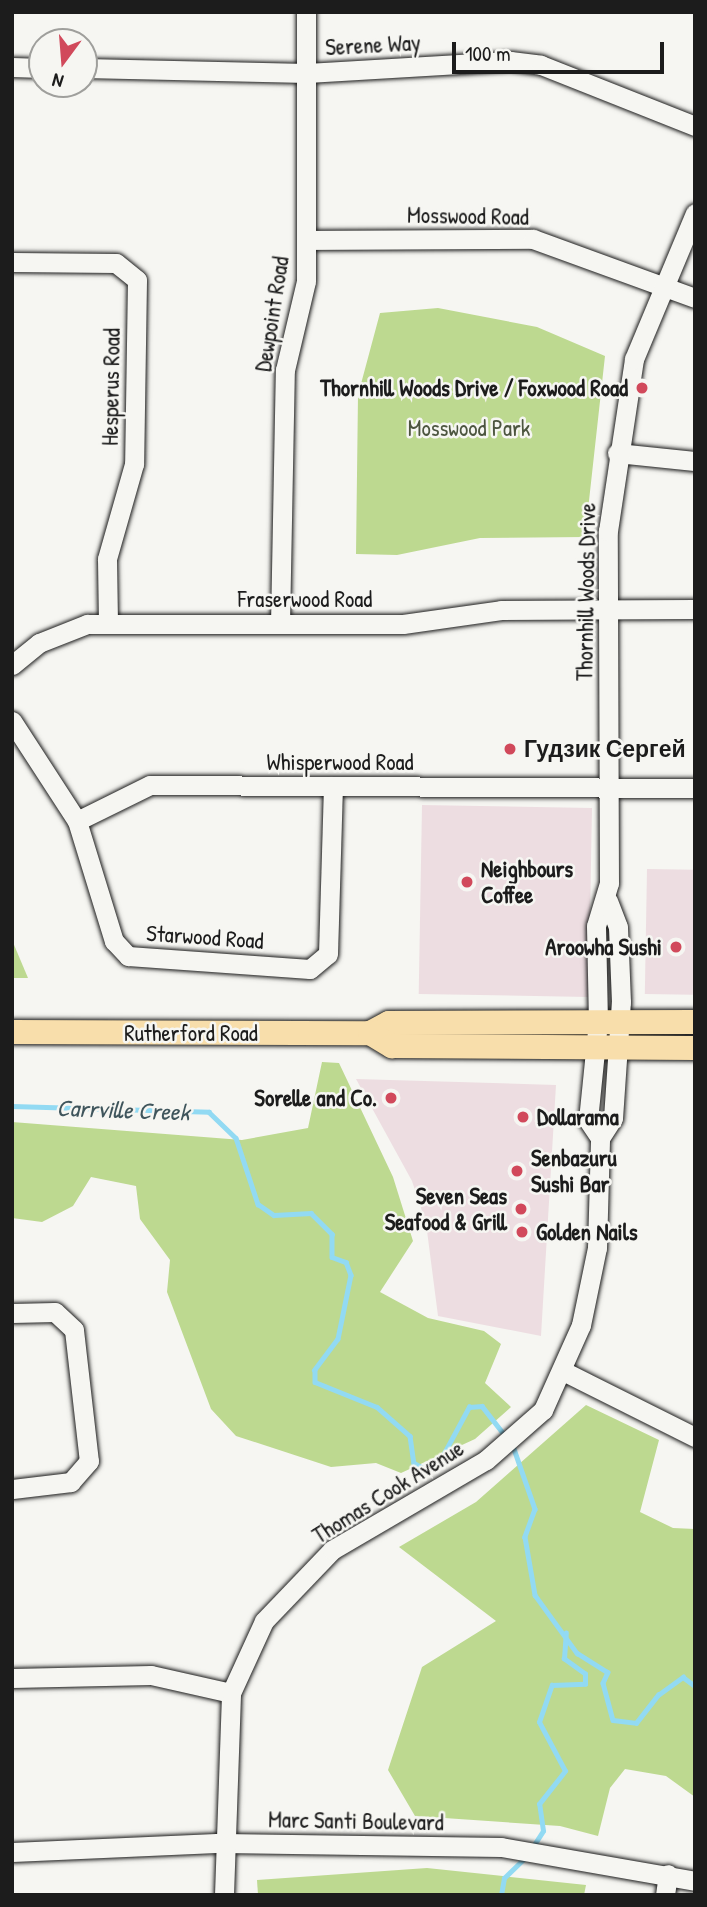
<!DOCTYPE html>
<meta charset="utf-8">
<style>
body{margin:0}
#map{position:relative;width:707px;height:1907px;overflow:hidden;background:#f6f6f2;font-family:"Patrick Hand",sans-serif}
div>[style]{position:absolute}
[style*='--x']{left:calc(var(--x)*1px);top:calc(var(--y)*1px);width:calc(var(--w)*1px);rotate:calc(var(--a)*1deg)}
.built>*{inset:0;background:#eddde1;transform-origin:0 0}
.green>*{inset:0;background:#bdd990}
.stream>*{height:4.5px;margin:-2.25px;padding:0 2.25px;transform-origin:2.25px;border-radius:2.25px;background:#92daf3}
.roads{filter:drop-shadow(0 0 2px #1c1c1c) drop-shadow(0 0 2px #1c1c1c)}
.minor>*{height:19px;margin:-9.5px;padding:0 9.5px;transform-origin:9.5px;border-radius:9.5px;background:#f6f6f2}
.major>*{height:24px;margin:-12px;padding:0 12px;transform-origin:12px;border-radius:12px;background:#f8deab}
.dots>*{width:19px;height:19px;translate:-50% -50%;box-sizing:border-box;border:4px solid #f6f6f2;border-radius:50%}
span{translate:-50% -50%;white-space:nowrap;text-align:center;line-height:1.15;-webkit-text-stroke:5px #f6f6f2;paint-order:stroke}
.street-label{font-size:23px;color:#1c1c1c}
.poi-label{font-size:23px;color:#1c1c1c;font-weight:700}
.right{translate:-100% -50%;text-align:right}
.left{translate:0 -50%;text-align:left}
.park-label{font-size:23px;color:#4c553f}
.water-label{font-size:24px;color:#3f555c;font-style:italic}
.frame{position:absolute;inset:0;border:14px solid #1c1c1c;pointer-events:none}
.north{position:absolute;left:28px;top:28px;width:70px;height:70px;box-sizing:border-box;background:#f6f6f2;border:2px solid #9f9f9c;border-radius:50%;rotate:196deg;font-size:19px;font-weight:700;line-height:28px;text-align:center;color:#1c1c1c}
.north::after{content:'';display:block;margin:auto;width:24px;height:32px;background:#d1495b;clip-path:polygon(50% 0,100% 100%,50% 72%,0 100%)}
.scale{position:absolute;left:452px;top:42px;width:212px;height:32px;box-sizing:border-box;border:4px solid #1c1c1c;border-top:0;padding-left:9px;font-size:21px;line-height:24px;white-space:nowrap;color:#1c1c1c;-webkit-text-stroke:5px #f6f6f2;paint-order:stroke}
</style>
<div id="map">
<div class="built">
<div style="left:422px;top:805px;width:170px;height:189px;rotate:1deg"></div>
<div style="left:647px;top:869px;width:48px;height:125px;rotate:1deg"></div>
<div style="clip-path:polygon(356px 1079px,556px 1085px,541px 1336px,438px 1316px,426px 1223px,412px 1181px)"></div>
</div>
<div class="green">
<div style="clip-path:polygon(438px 308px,537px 327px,605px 356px,585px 537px,480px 538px,397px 555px,356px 554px,358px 395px,380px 313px)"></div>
<div style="clip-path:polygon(12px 940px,28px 978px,12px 978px)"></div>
<div style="clip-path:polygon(322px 1062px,339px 1063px,393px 1177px,413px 1241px,380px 1292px,428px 1318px,484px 1331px,501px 1344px,485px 1383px,511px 1407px,475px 1439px,401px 1473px,376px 1463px,331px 1467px,236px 1436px,211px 1409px,167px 1292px,170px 1260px,140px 1219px,136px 1186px,91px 1177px,73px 1206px,42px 1222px,12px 1218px,12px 1122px,242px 1140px,308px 1128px)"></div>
<div style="clip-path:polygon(586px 1405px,659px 1440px,640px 1512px,673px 1528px,695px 1529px,695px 1797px,666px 1776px,625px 1769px,610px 1788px,598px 1836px,560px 1826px,415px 1816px,388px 1770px,422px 1667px,496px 1621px,399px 1547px,476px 1502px)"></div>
<div style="clip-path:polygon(427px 1868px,586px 1885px,584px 1895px,258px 1895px,257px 1880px)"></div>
</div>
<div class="stream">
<div style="--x:12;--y:1106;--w:197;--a:1.7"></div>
<div style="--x:209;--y:1112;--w:37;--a:44"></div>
<div style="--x:236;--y:1138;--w:70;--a:71.6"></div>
<div style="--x:258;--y:1204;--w:19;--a:35"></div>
<div style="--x:274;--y:1215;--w:37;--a:-3"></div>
<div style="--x:311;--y:1213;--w:30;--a:45"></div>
<div style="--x:332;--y:1234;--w:23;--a:90"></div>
<div style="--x:332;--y:1257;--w:15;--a:20"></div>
<div style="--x:346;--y:1262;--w:14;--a:69"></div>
<div style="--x:351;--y:1275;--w:65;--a:101.5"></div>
<div style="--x:338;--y:1339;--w:39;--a:127"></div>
<div style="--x:315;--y:1370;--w:12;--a:90"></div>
<div style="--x:315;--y:1382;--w:67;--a:22"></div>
<div style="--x:377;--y:1407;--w:44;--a:41.3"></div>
<div style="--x:410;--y:1436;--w:27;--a:82"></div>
<div style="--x:414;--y:1463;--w:13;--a:29"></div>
<div style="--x:425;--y:1469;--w:23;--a:-38"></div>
<div style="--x:443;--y:1455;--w:55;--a:-61.6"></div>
<div style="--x:469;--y:1407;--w:13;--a:-4"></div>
<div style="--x:482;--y:1406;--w:39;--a:52"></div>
<div style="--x:512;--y:1443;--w:70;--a:70.8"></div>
<div style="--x:535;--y:1509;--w:30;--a:110"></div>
<div style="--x:525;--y:1537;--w:59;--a:80.2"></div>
<div style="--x:535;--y:1595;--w:72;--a:54.1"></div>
<div style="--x:577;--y:1653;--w:36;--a:32"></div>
<div style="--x:608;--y:1672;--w:12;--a:114"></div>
<div style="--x:603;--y:1683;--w:38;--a:75"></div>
<div style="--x:613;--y:1720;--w:23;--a:7"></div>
<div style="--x:636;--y:1723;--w:36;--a:-52"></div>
<div style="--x:658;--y:1695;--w:31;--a:-36"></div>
<div style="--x:683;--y:1677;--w:15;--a:37"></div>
<div style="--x:532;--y:1848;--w:20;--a:-57"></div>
<div style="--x:543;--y:1831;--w:27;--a:-98"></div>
<div style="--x:539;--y:1804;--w:42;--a:-51.8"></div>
<div style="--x:565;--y:1771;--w:55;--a:-118"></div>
<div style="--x:539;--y:1722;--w:39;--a:-71"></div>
<div style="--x:552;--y:1685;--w:33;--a:-2"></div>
<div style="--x:585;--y:1684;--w:10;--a:-90"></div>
<div style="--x:585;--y:1674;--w:26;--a:-144"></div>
<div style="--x:564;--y:1659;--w:26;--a:-86"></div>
<div style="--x:501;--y:1895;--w:17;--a:-80"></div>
<div style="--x:504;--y:1878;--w:29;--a:-44"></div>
</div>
<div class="roads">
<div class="minor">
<div style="--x:12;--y:67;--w:30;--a:2"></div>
<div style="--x:84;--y:68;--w:223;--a:1.3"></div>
<div style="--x:307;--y:73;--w:203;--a:-3.4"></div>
<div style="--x:510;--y:61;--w:31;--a:7"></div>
<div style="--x:541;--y:65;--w:166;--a:21.6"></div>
<div style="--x:307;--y:240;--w:226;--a:-0.3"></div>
<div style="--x:533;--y:239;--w:172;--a:20"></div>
<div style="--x:12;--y:262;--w:104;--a:0.6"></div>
<div style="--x:116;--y:263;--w:27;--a:39"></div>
<div style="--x:137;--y:280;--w:184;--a:90.9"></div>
<div style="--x:134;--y:464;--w:99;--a:105.9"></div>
<div style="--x:107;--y:559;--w:65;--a:89.1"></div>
<div style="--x:617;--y:453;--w:78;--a:5.9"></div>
<div style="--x:280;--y:624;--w:254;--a:-88.9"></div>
<div style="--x:285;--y:370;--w:91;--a:-76.7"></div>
<div style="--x:306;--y:281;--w:269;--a:-90"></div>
<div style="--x:12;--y:665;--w:35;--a:-39"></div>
<div style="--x:39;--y:643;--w:52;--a:-21.6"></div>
<div style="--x:87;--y:624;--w:316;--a:0"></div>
<div style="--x:403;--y:624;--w:99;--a:-8.1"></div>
<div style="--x:501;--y:610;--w:194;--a:-0.3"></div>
<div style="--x:12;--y:721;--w:119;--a:57"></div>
<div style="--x:77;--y:821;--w:126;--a:72.9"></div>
<div style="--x:114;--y:941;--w:21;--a:47"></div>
<div style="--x:128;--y:956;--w:182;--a:4.1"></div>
<div style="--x:310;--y:969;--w:23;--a:-40"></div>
<div style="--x:328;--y:954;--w:168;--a:-88.3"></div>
<div style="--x:77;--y:821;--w:81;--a:-26.3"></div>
<div style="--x:150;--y:785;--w:545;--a:0.32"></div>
<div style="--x:600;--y:1138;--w:22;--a:-124"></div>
<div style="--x:588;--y:1120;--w:99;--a:-84.2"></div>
<div style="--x:598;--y:1022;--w:96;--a:-91.2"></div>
<div style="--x:596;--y:926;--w:45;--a:-73.2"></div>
<div style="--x:609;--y:883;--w:352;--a:-90.2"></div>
<div style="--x:608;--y:531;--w:174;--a:-81.4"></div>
<div style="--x:634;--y:359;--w:158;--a:-67.3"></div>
<div style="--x:12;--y:1313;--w:43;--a:-1.3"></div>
<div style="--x:55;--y:1312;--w:26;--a:43"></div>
<div style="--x:74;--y:1330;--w:132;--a:83.5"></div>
<div style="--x:89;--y:1461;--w:28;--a:131"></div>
<div style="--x:71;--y:1482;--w:59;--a:173.2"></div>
<div style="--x:563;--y:1371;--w:148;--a:26.6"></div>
<div style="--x:12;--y:1678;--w:139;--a:-1.2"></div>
<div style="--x:151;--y:1675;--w:82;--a:12.7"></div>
<div style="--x:12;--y:1852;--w:210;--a:-2.5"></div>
<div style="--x:222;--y:1843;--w:279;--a:0.8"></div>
<div style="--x:501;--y:1847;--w:197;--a:9.9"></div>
<div style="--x:224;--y:1895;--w:202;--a:-88"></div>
<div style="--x:231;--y:1693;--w:79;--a:-65.4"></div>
<div style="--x:264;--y:1621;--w:98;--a:-46.2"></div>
<div style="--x:332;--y:1550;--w:178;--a:-30.3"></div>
<div style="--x:486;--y:1460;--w:76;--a:-41.3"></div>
<div style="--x:543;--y:1410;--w:93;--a:-65.9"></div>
<div style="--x:581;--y:1325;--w:79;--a:-78.3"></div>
<div style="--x:597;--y:1248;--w:110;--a:-88.4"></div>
<div style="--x:600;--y:1138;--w:24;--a:-57"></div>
<div style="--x:613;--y:1118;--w:116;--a:-86.1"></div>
<div style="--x:621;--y:1002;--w:75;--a:-92.3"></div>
<div style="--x:618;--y:927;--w:28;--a:-111"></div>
<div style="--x:665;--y:1895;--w:21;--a:-82"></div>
</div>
<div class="major">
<div style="--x:12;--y:1032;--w:358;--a:0.2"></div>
<div style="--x:370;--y:1033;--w:21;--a:-28"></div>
<div style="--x:389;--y:1023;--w:306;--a:-0.2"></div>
<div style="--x:370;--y:1033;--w:26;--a:31"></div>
<div style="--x:392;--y:1046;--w:303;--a:0.4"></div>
</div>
</div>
<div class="dots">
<div style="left:642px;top:388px;background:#d1495b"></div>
<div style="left:510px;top:749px;background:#d1495b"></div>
<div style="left:467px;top:882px;background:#d1495b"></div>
<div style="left:676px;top:947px;background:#d1495b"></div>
<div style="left:391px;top:1098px;background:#d1495b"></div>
<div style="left:523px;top:1117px;background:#d1495b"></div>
<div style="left:517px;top:1171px;background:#d1495b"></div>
<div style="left:521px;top:1209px;background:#d1495b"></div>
<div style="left:522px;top:1232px;background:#d1495b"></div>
</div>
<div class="street-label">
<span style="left:373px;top:45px;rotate:-3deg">Serene Way</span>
<span style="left:468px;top:216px;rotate:1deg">Mosswood Road</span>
<span style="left:272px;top:314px;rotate:-81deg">Dewpoint Road</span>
<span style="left:111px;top:387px;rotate:-89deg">Hesperus Road</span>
<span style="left:586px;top:592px;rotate:-89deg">Thornhill Woods Drive</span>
<span style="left:305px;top:599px">Fraserwood Road</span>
<span style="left:340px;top:762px">Whisperwood Road</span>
<span style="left:205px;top:937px;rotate:4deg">Starwood Road</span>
<span style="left:191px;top:1033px">Rutherford Road</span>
<span style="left:388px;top:1492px;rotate:-32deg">Thomas Cook Avenue</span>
<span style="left:356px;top:1821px;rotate:1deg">Marc Santi Boulevard</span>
</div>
<div class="poi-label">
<span class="right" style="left:628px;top:388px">Thornhill Woods Drive / Foxwood Road</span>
<span class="left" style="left:524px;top:749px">Гудзик Сергей</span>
<span class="left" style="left:481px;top:882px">Neighbours<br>Coffee</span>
<span class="right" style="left:662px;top:947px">Aroowha Sushi</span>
<span class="right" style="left:377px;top:1098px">Sorelle and Co.</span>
<span class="left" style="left:537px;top:1117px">Dollarama</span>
<span class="left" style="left:531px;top:1171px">Senbazuru<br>Sushi Bar</span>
<span class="right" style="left:507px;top:1209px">Seven Seas<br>Seafood &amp; Grill</span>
<span class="left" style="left:536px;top:1232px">Golden Nails</span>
</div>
<div class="park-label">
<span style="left:469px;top:428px">Mosswood Park</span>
</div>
<div class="water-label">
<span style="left:123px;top:1110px;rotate:2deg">Carrville Creek</span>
</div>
<div class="frame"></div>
<div class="north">N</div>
<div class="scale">100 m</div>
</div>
